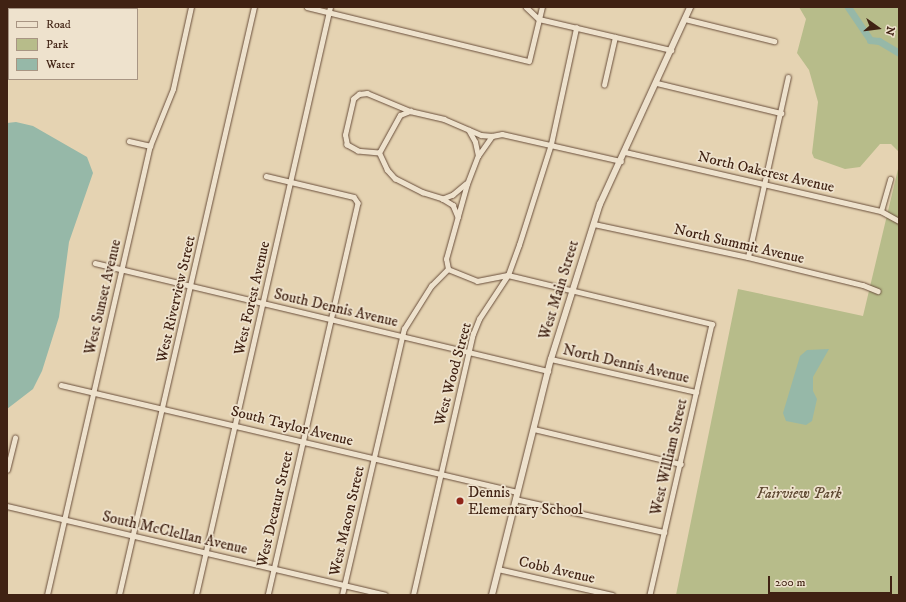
<!DOCTYPE html>
<style>
body{margin:0}
#map{position:relative;width:906px;height:602px;overflow:hidden;background:#e5d3b2;font-family:"IM FELL DW Pica",serif}
div>[style]{position:absolute}
[style*='--x']{left:calc(var(--x)*1px);top:calc(var(--y)*1px);width:calc(var(--w)*1px);rotate:calc(var(--a)*1deg)}
.green>*{inset:0;background:#b7bc8a}
.water>*{inset:0;background:#96b8a8}
.river>*{height:7px;margin:-3.5px;padding:0 3.5px;transform-origin:3.5px;border-radius:3.5px;background:#96b8a8}
.roads{filter:drop-shadow(0 0 1px #694e3b) drop-shadow(0 0 1px #694e3b)}
.street>*{height:4.5px;margin:-2.25px;padding:0 2.25px;transform-origin:2.25px;border-radius:2.25px;background:#eee2cd}
.secondary>*{height:6px;margin:-3px;padding:0 3px;transform-origin:3px;border-radius:3px;background:#eee2cd}
.dots>*{width:11px;height:11px;translate:-50% -50%;box-sizing:border-box;border:2px solid #eee2cd;border-radius:50%}
span{translate:-50% -50%;white-space:nowrap;text-align:center;line-height:1.15;-webkit-text-stroke:3.5px #eee2cd;paint-order:stroke}
.street-label{font-size:15px;color:#402213}
.poi-label{font-size:15px;color:#402213}
.left{translate:0 -50%;text-align:left}
.park-label{font-size:15px;color:#5e4831;font-style:italic}
.frame{position:absolute;inset:0;border:8px solid #402213;pointer-events:none}
.legend{position:absolute;left:8px;top:8px;width:130px;height:72px;box-sizing:border-box;background:#eee2cd;border:1px solid #a89583;margin:0;padding:5px 7px;list-style:none;font-size:12px;color:#402213}
.legend li{display:flex;align-items:center;gap:8px;height:20px}
.legend b{width:20px;border:1px solid #a89583}
.north{position:absolute;left:858px;top:8px;width:40px;height:40px;-webkit-text-stroke:3px #eee2cd;paint-order:stroke;rotate:104deg;font-size:11px;font-weight:700;line-height:16px;text-align:center;color:#402213}
.north::after{content:'';display:block;margin:auto;width:14px;height:18px;background:#402213;clip-path:polygon(50% 0,100% 100%,50% 72%,0 100%)}
.scale{position:absolute;left:768px;top:576px;width:124px;height:18px;box-sizing:border-box;border:2px solid #402213;border-top:0;padding-left:5px;font-size:12px;line-height:14px;white-space:nowrap;color:#402213;-webkit-text-stroke:3px #eee2cd;paint-order:stroke}
</style>
<div id="map">
<div class="green">
<div style="clip-path:polygon(799px 7px,899px 7px,899px 595px,676px 595px,738px 289px,863px 316px,898px 169px,898px 151px,891px 144px,880px 144px,860px 167px,845px 169px,814px 158px,812px 153px,818px 102px,809px 70px,797px 53px,806px 19px)"></div>
</div>
<div class="water">
<div style="clip-path:polygon(16px 122px,33px 126px,87px 157px,93px 173px,69px 242px,59px 317px,42px 371px,33px 389px,7px 409px,7px 123px)"></div>
<div style="clip-path:polygon(829px 349px,813px 377px,813px 391px,817px 399px,812px 421px,806px 425px,786px 421px,783px 413px,800px 356px,807px 350px)"></div>
</div>
<div class="river">
<div style="--x:848;--y:7;--w:40;--a:56"></div>
<div style="--x:870;--y:40;--w:9;--a:6"></div>
<div style="--x:879;--y:41;--w:23;--a:31"></div>
</div>
<div class="roads">
<div class="street">
<div style="--x:307;--y:7;--w:228;--a:13.7"></div>
<div style="--x:529;--y:61;--w:56;--a:-76.5"></div>
<div style="--x:526;--y:7;--w:18;--a:43"></div>
<div style="--x:539;--y:19;--w:136;--a:13.2"></div>
<div style="--x:685;--y:19;--w:92;--a:13.9"></div>
<div style="--x:657;--y:83;--w:128;--a:13.6"></div>
<div style="--x:604;--y:85;--w:49;--a:-77.1"></div>
<div style="--x:129;--y:141;--w:22;--a:13"></div>
<div style="--x:625;--y:152;--w:263;--a:13"></div>
<div style="--x:881;--y:211;--w:21;--a:29"></div>
<div style="--x:379;--y:153;--w:21;--a:-175"></div>
<div style="--x:358;--y:151;--w:13;--a:-151"></div>
<div style="--x:347;--y:145;--w:10;--a:-101"></div>
<div style="--x:345;--y:135;--w:37;--a:-77"></div>
<div style="--x:353;--y:99;--w:8;--a:-40"></div>
<div style="--x:359;--y:94;--w:8;--a:-7"></div>
<div style="--x:367;--y:93;--w:47;--a:22.7"></div>
<div style="--x:478;--y:156;--w:24;--a:-55"></div>
<div style="--x:266;--y:176;--w:90;--a:13.4"></div>
<div style="--x:354;--y:197;--w:7;--a:56"></div>
<div style="--x:358;--y:203;--w:402;--a:102.9"></div>
<div style="--x:466;--y:184;--w:17;--a:140"></div>
<div style="--x:453;--y:195;--w:11;--a:158"></div>
<div style="--x:443;--y:199;--w:21;--a:-163"></div>
<div style="--x:423;--y:193;--w:31;--a:-153"></div>
<div style="--x:395;--y:179;--w:12;--a:-132"></div>
<div style="--x:387;--y:170;--w:19;--a:-115"></div>
<div style="--x:379;--y:153;--w:43;--a:-61.1"></div>
<div style="--x:400;--y:115;--w:11;--a:-22"></div>
<div style="--x:410;--y:111;--w:35;--a:13"></div>
<div style="--x:444;--y:119;--w:40;--a:23.4"></div>
<div style="--x:481;--y:135;--w:11;--a:5"></div>
<div style="--x:492;--y:136;--w:10;--a:-11"></div>
<div style="--x:502;--y:134;--w:122;--a:12.8"></div>
<div style="--x:443;--y:199;--w:12;--a:31"></div>
<div style="--x:453;--y:205;--w:13;--a:67"></div>
<div style="--x:881;--y:211;--w:33;--a:-74"></div>
<div style="--x:594;--y:224;--w:157;--a:12.1"></div>
<div style="--x:748;--y:257;--w:118;--a:13.7"></div>
<div style="--x:863;--y:285;--w:16;--a:22"></div>
<div style="--x:748;--y:257;--w:184;--a:-77.5"></div>
<div style="--x:95;--y:263;--w:466;--a:13.4"></div>
<div style="--x:448;--y:269;--w:31;--a:22"></div>
<div style="--x:477;--y:281;--w:32;--a:-11"></div>
<div style="--x:508;--y:275;--w:210;--a:13.5"></div>
<div style="--x:712;--y:324;--w:278;--a:102.9"></div>
<div style="--x:551;--y:359;--w:149;--a:12.8"></div>
<div style="--x:61;--y:385;--w:468;--a:13.2"></div>
<div style="--x:534;--y:429;--w:151;--a:13.4"></div>
<div style="--x:7;--y:470;--w:33;--a:-76"></div>
<div style="--x:515;--y:499;--w:153;--a:12.5"></div>
<div style="--x:7;--y:506;--w:388;--a:13.2"></div>
<div style="--x:498;--y:569;--w:117;--a:12.8"></div>
<div style="--x:47;--y:595;--w:461;--a:-77.1"></div>
<div style="--x:150;--y:146;--w:61;--a:-68"></div>
<div style="--x:173;--y:89;--w:84;--a:-77.6"></div>
<div style="--x:119;--y:595;--w:603;--a:-77.07"></div>
<div style="--x:196;--y:595;--w:603;--a:-77.16"></div>
<div style="--x:342;--y:595;--w:273;--a:-76.9"></div>
<div style="--x:404;--y:329;--w:51;--a:-57.9"></div>
<div style="--x:431;--y:286;--w:24;--a:-45"></div>
<div style="--x:448;--y:269;--w:10;--a:-101"></div>
<div style="--x:446;--y:259;--w:78;--a:-74.4"></div>
<div style="--x:467;--y:184;--w:30;--a:-69"></div>
<div style="--x:478;--y:156;--w:14;--a:-102"></div>
<div style="--x:475;--y:142;--w:13;--a:-119"></div>
<div style="--x:413;--y:595;--w:268;--a:-77.1"></div>
<div style="--x:473;--y:334;--w:16;--a:-68"></div>
<div style="--x:479;--y:319;--w:53;--a:-56.6"></div>
<div style="--x:508;--y:275;--w:32;--a:-70"></div>
<div style="--x:519;--y:245;--w:106;--a:-72.4"></div>
<div style="--x:551;--y:144;--w:119;--a:-77.8"></div>
</div>
<div class="secondary">
<div style="--x:492;--y:595;--w:243;--a:-76"></div>
<div style="--x:551;--y:359;--w:163;--a:-72.5"></div>
<div style="--x:600;--y:204;--w:217;--a:-65.4"></div>
</div>
</div>
<div class="dots">
<div style="left:460px;top:501px;background:#8f2418"></div>
</div>
<div class="street-label">
<span style="left:766px;top:172px;rotate:13deg">North Oakcrest Avenue</span>
<span style="left:739px;top:244px;rotate:13deg">North Summit Avenue</span>
<span style="left:559px;top:290px;rotate:-73deg">West Main Street</span>
<span style="left:103px;top:297px;rotate:-77deg">West Sunset Avenue</span>
<span style="left:252px;top:298px;rotate:-77deg">West Forest Avenue</span>
<span style="left:176px;top:299px;rotate:-77deg">West Riverview Street</span>
<span style="left:336px;top:308px;rotate:13deg">South Dennis Avenue</span>
<span style="left:626px;top:364px;rotate:13deg">North Dennis Avenue</span>
<span style="left:453px;top:374px;rotate:-75deg">West Wood Street</span>
<span style="left:292px;top:426px;rotate:14deg">South Taylor Avenue</span>
<span style="left:669px;top:457px;rotate:-77deg">West William Street</span>
<span style="left:275px;top:509px;rotate:-77deg">West Decatur Street</span>
<span style="left:347px;top:521px;rotate:-77deg">West Macon Street</span>
<span style="left:175px;top:533px;rotate:13deg">South McClellan Avenue</span>
<span style="left:557px;top:570px;rotate:13deg">Cobb Avenue</span>
</div>
<div class="poi-label">
<span class="left" style="left:468px;top:501px">Dennis<br>Elementary School</span>
</div>
<div class="park-label">
<span style="left:799px;top:494px">Fairview Park</span>
</div>
<div class="frame"></div>
<ul class="legend">
<li><b style="height:5px;background:#eee2cd"></b>Road</li>
<li><b style="height:11px;background:#b7bc8a"></b>Park</li>
<li><b style="height:11px;background:#96b8a8"></b>Water</li>
</ul>
<div class="north">N</div>
<div class="scale">200 m</div>
</div>
